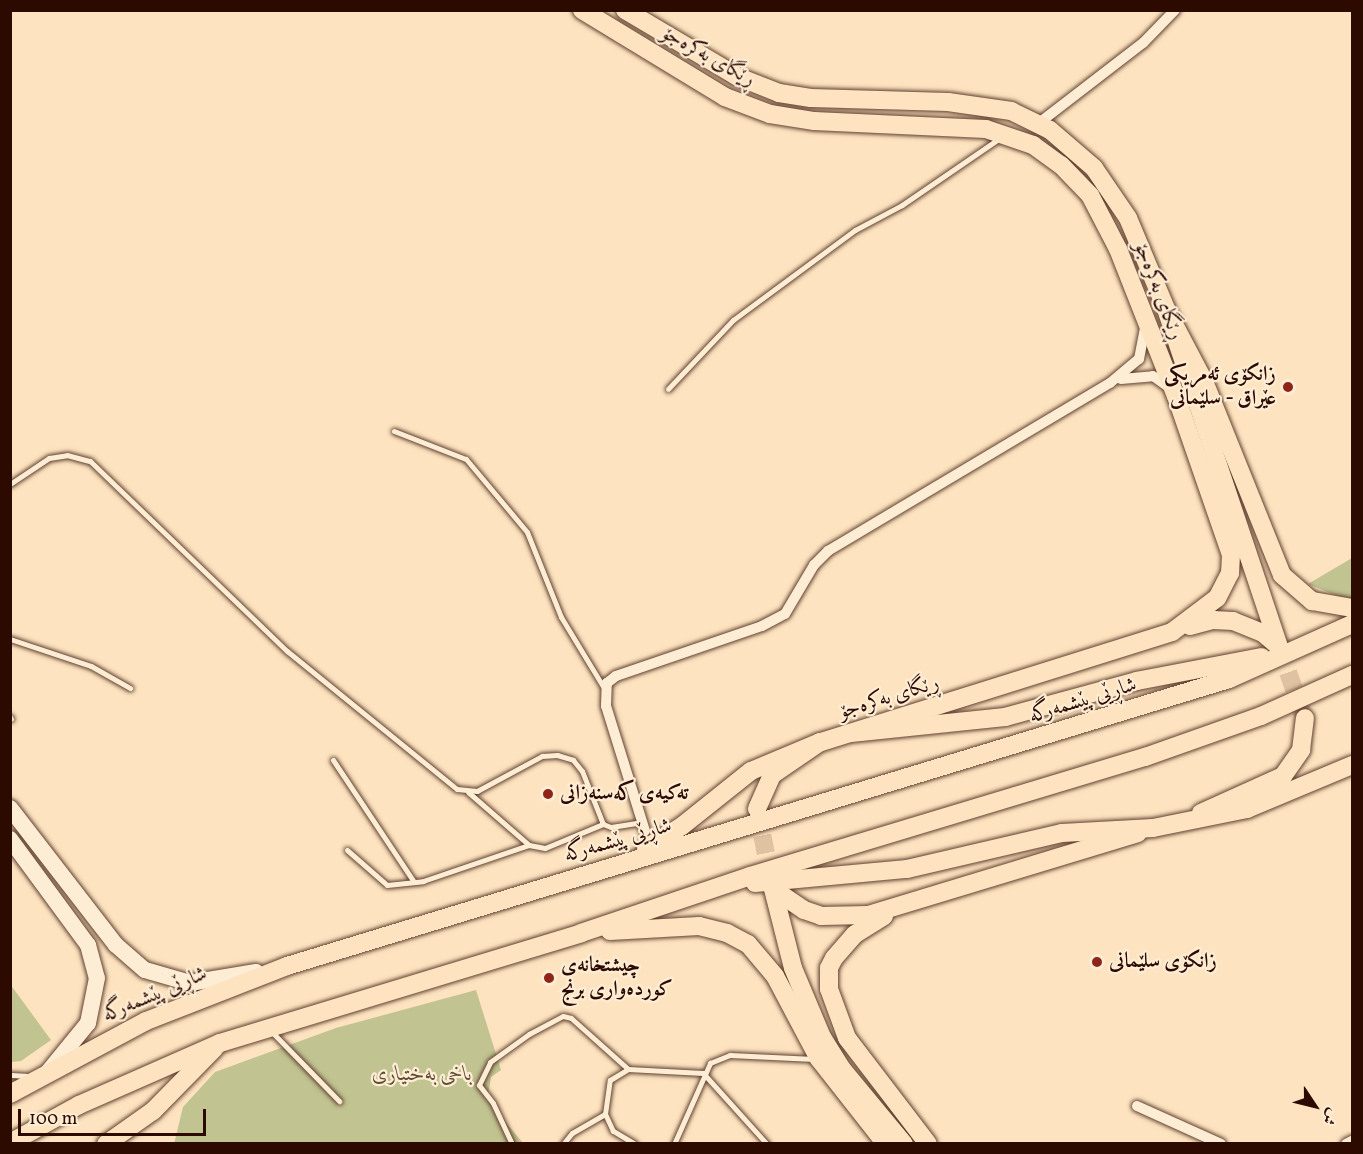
<!DOCTYPE html>
<meta charset="utf-8">
<style>
body{margin:0}
#map{position:relative;width:1363px;height:1154px;overflow:hidden;background:#fde3bf;font-family:Vollkorn,Amiri,serif}
div>[style]{position:absolute}
[style*='--x']{left:calc(var(--x)*1px);top:calc(var(--y)*1px);width:calc(var(--w)*1px);rotate:calc(var(--a)*1deg)}
.green>*{inset:0;background:#c1c391}
.primary-tunnel>*{height:18px;margin-top:-9px;transform-origin:0;background:repeating-linear-gradient(90deg,#dec2a2 0 18px,transparent 0 27px)}
.roads{filter:drop-shadow(0 0 2px #604030) drop-shadow(0 0 2px #604030)}
.service>*{height:5px;margin:-2.5px;padding:0 2.5px;transform-origin:2.5px;border-radius:2.5px;background:#feedd5}
.minor>*{height:10px;margin:-5px;padding:0 5px;transform-origin:5px;border-radius:5px;background:#feedd5}
.secondary>*{height:16px;margin:-8px;padding:0 8px;transform-origin:8px;border-radius:8px;background:#feedd5}
.primary>*{height:18px;margin:-9px;padding:0 9px;transform-origin:9px;border-radius:9px;background:#fde3bf}
.trunk>*{height:18px;margin:-9px;padding:0 9px;transform-origin:9px;border-radius:9px;background:#fde3bf}
.dots>*{width:16px;height:16px;translate:-50% -50%;box-sizing:border-box;border:3px solid #feedd5;border-radius:50%}
span{translate:-50% -50%;white-space:nowrap;text-align:center;line-height:1.15;-webkit-text-stroke:4.5px #feedd5;paint-order:stroke}
.street-label{font-size:21px;color:#2c0a00}
.poi-label{font-size:21px;color:#2c0a00;font-weight:700}
.right{translate:-100% -50%;text-align:right}
.left{translate:0 -50%;text-align:left}
.park-label{font-size:21px;color:#604b33;font-style:italic}
.frame{position:absolute;inset:0;border:12px solid #2c0a00;pointer-events:none}
.north{position:absolute;left:1285px;top:1076px;width:60px;height:60px;-webkit-text-stroke:4px #feedd5;paint-order:stroke;rotate:125deg;font-size:16px;font-weight:700;line-height:24px;text-align:center;color:#2c0a00}
.north::after{content:'';display:block;margin:auto;width:21px;height:27px;background:#2c0a00;clip-path:polygon(50% 0,100% 100%,50% 72%,0 100%)}
.scale{position:absolute;left:18px;top:1109px;width:188px;height:27px;box-sizing:border-box;border:3px solid #2c0a00;border-top:0;padding-left:8px;font-size:18px;line-height:21px;white-space:nowrap;color:#2c0a00;-webkit-text-stroke:4px #feedd5;paint-order:stroke}
</style>
<div id="map">
<div class="green">
<div style="clip-path:polygon(1352px 558px,1352px 602px,1308px 584px)"></div>
<div style="clip-path:polygon(10px 984px,51px 1040px,21px 1061px,11px 1062px)"></div>
<div style="clip-path:polygon(476px 990px,501px 1070px,491px 1077px,487px 1100px,523px 1143px,174px 1144px,183px 1107px,215px 1072px,336px 1028px)"></div>
</div>
<div class="primary-tunnel">
<div style="--x:1279;--y:647;--w:71;--a:70.3"></div>
<div style="--x:757;--y:809;--w:76;--a:78.7"></div>
</div>
<div class="roads">
<div class="service">
<div style="--x:668;--y:389;--w:95;--a:-46.7"></div>
<div style="--x:733;--y:320;--w:152;--a:-36.4"></div>
<div style="--x:855;--y:230;--w:53;--a:-28"></div>
<div style="--x:902;--y:205;--w:119;--a:-34.4"></div>
<div style="--x:394;--y:431;--w:77;--a:21.3"></div>
<div style="--x:466;--y:459;--w:95;--a:50.1"></div>
<div style="--x:527;--y:532;--w:92;--a:68.2"></div>
<div style="--x:561;--y:617;--w:83;--a:58.8"></div>
<div style="--x:10;--y:484;--w:47;--a:-33.7"></div>
<div style="--x:49;--y:458;--w:18;--a:-9"></div>
<div style="--x:67;--y:455;--w:24;--a:15"></div>
<div style="--x:90;--y:461;--w:274;--a:44"></div>
<div style="--x:287;--y:651;--w:219;--a:39.1"></div>
<div style="--x:457;--y:789;--w:20;--a:6"></div>
<div style="--x:477;--y:791;--w:74;--a:-28.3"></div>
<div style="--x:542;--y:756;--w:15;--a:-4"></div>
<div style="--x:557;--y:755;--w:17;--a:17"></div>
<div style="--x:573;--y:760;--w:14;--a:51"></div>
<div style="--x:582;--y:771;--w:57;--a:68.4"></div>
<div style="--x:603;--y:824;--w:9;--a:21"></div>
<div style="--x:611;--y:827;--w:32;--a:-9"></div>
<div style="--x:10;--y:639;--w:85;--a:18.4"></div>
<div style="--x:91;--y:666;--w:45;--a:29.4"></div>
<div style="--x:10;--y:717;--w:2;--a:63"></div>
<div style="--x:333;--y:760;--w:146;--a:56.4"></div>
<div style="--x:468;--y:792;--w:81;--a:41"></div>
<div style="--x:529;--y:845;--w:16;--a:11"></div>
<div style="--x:545;--y:848;--w:63;--a:-22.5"></div>
<div style="--x:347;--y:850;--w:53;--a:41.2"></div>
<div style="--x:387;--y:885;--w:36;--a:-6"></div>
<div style="--x:423;--y:881;--w:112;--a:-18.8"></div>
<div style="--x:271;--y:1031;--w:98;--a:45.8"></div>
<div style="--x:10;--y:1075;--w:20;--a:3"></div>
<div style="--x:512;--y:1144;--w:45;--a:-114.9"></div>
<div style="--x:493;--y:1103;--w:23;--a:-128"></div>
<div style="--x:479;--y:1085;--w:25;--a:-64"></div>
<div style="--x:490;--y:1062;--w:48;--a:-35.7"></div>
<div style="--x:529;--y:1034;--w:38;--a:-28"></div>
<div style="--x:563;--y:1016;--w:8;--a:14"></div>
<div style="--x:571;--y:1018;--w:76;--a:41.8"></div>
<div style="--x:563;--y:1144;--w:14;--a:-51"></div>
<div style="--x:572;--y:1133;--w:38;--a:-30"></div>
<div style="--x:635;--y:1144;--w:26;--a:-149"></div>
<div style="--x:613;--y:1131;--w:19;--a:-115"></div>
<div style="--x:605;--y:1114;--w:34;--a:-82"></div>
<div style="--x:610;--y:1080;--w:21;--a:-31"></div>
<div style="--x:628;--y:1069;--w:75;--a:3.1"></div>
<div style="--x:703;--y:1073;--w:96;--a:48"></div>
<div style="--x:674;--y:1144;--w:89;--a:-66"></div>
<div style="--x:710;--y:1063;--w:22;--a:-22"></div>
<div style="--x:730;--y:1055;--w:84;--a:2.7"></div>
</div>
<div class="minor">
<div style="--x:1039;--y:123;--w:131;--a:-37.6"></div>
<div style="--x:1143;--y:43;--w:46;--a:-45.9"></div>
<div style="--x:1121;--y:379;--w:32;--a:-5"></div>
<div style="--x:1153;--y:376;--w:21;--a:35"></div>
<div style="--x:645;--y:831;--w:131;--a:-107.3"></div>
<div style="--x:606;--y:706;--w:23;--a:-88"></div>
<div style="--x:607;--y:683;--w:11;--a:-38"></div>
<div style="--x:616;--y:676;--w:154;--a:-18.9"></div>
<div style="--x:762;--y:626;--w:26;--a:-28"></div>
<div style="--x:785;--y:614;--w:57;--a:-59.4"></div>
<div style="--x:814;--y:565;--w:20;--a:-45"></div>
<div style="--x:828;--y:551;--w:328;--a:-30.8"></div>
<div style="--x:1110;--y:383;--w:38;--a:-40"></div>
<div style="--x:1139;--y:359;--w:31;--a:-79"></div>
<div style="--x:1137;--y:1106;--w:92;--a:24.3"></div>
<div style="--x:1346;--y:1144;--w:7;--a:-27"></div>
</div>
<div class="secondary">
<div style="--x:10;--y:808;--w:173;--a:52.3"></div>
<div style="--x:116;--y:945;--w:38;--a:41"></div>
<div style="--x:145;--y:970;--w:47;--a:16.1"></div>
<div style="--x:190;--y:983;--w:67;--a:-9.5"></div>
<div style="--x:10;--y:839;--w:132;--a:53.7"></div>
<div style="--x:88;--y:945;--w:34;--a:75"></div>
<div style="--x:97;--y:978;--w:46;--a:101.3"></div>
<div style="--x:88;--y:1023;--w:63;--a:129.2"></div>
</div>
<div class="primary">
<div style="--x:582;--y:10;--w:167;--a:31.3"></div>
<div style="--x:725;--y:97;--w:48;--a:20.7"></div>
<div style="--x:770;--y:114;--w:45;--a:9"></div>
<div style="--x:814;--y:121;--w:172;--a:2.7"></div>
<div style="--x:986;--y:129;--w:50;--a:18.8"></div>
<div style="--x:1033;--y:145;--w:34;--a:36"></div>
<div style="--x:1061;--y:165;--w:42;--a:46"></div>
<div style="--x:1090;--y:195;--w:61;--a:62.6"></div>
<div style="--x:1118;--y:249;--w:158;--a:68.5"></div>
<div style="--x:1176;--y:396;--w:168;--a:70.9"></div>
<div style="--x:1231;--y:555;--w:18;--a:93"></div>
<div style="--x:1230;--y:573;--w:28;--a:117"></div>
<div style="--x:1217;--y:598;--w:56;--a:142.9"></div>
<div style="--x:1172;--y:632;--w:369;--a:162.6"></div>
<div style="--x:820;--y:742;--w:58;--a:145.5"></div>
<div style="--x:772;--y:775;--w:37;--a:114"></div>
<div style="--x:625;--y:10;--w:129;--a:30.7"></div>
<div style="--x:736;--y:76;--w:46;--a:21.6"></div>
<div style="--x:779;--y:93;--w:32;--a:9"></div>
<div style="--x:811;--y:98;--w:137;--a:1.7"></div>
<div style="--x:948;--y:102;--w:64;--a:8.1"></div>
<div style="--x:1011;--y:111;--w:43;--a:26"></div>
<div style="--x:1050;--y:130;--w:58;--a:40.8"></div>
<div style="--x:1094;--y:168;--w:60;--a:55.8"></div>
<div style="--x:1128;--y:218;--w:99;--a:67.3"></div>
<div style="--x:1166;--y:309;--w:356;--a:71.5"></div>
<div style="--x:1190;--y:626;--w:24;--a:-15"></div>
<div style="--x:1213;--y:620;--w:20;--a:3"></div>
<div style="--x:1233;--y:621;--w:32;--a:22"></div>
<div style="--x:1263;--y:633;--w:21;--a:41"></div>
<div style="--x:1201;--y:813;--w:90;--a:-24.3"></div>
<div style="--x:1283;--y:776;--w:32;--a:-55"></div>
<div style="--x:1301;--y:750;--w:32;--a:-83"></div>
<div style="--x:773;--y:889;--w:37;--a:34"></div>
<div style="--x:804;--y:910;--w:18;--a:19"></div>
<div style="--x:821;--y:916;--w:47;--a:-1.2"></div>
<div style="--x:868;--y:915;--w:282;--a:-16.9"></div>
<div style="--x:773;--y:889;--w:81;--a:75.8"></div>
<div style="--x:793;--y:968;--w:75;--a:67.2"></div>
<div style="--x:822;--y:1037;--w:38;--a:58"></div>
<div style="--x:842;--y:1069;--w:97;--a:50.4"></div>
<div style="--x:884;--y:916;--w:34;--a:148"></div>
<div style="--x:855;--y:934;--w:32;--a:131"></div>
<div style="--x:834;--y:958;--w:11;--a:117"></div>
<div style="--x:829;--y:968;--w:21;--a:90"></div>
<div style="--x:829;--y:989;--w:52;--a:69.8"></div>
<div style="--x:847;--y:1038;--w:133;--a:52.6"></div>
</div>
<div class="trunk">
<div style="--x:1166;--y:309;--w:81;--a:62.2"></div>
<div style="--x:1204;--y:381;--w:209;--a:68.1"></div>
<div style="--x:1282;--y:575;--w:40;--a:41"></div>
<div style="--x:1312;--y:601;--w:41;--a:9.9"></div>
<div style="--x:851;--y:733;--w:155;--a:-5.9"></div>
<div style="--x:1005;--y:717;--w:137;--a:-15.3"></div>
<div style="--x:1137;--y:681;--w:127;--a:-10.9"></div>
<div style="--x:646;--y:848;--w:42;--a:-31.4"></div>
<div style="--x:682;--y:826;--w:88;--a:-38.6"></div>
<div style="--x:751;--y:771;--w:75;--a:-22.8"></div>
<div style="--x:755;--y:883;--w:153;--a:-5.3"></div>
<div style="--x:907;--y:869;--w:159;--a:-13.1"></div>
<div style="--x:1062;--y:833;--w:91;--a:-3.1"></div>
<div style="--x:1153;--y:828;--w:96;--a:-11.4"></div>
<div style="--x:1247;--y:809;--w:114;--a:-22.7"></div>
<div style="--x:610;--y:931;--w:89;--a:-3.2"></div>
<div style="--x:699;--y:926;--w:29;--a:14"></div>
<div style="--x:727;--y:933;--w:24;--a:28"></div>
<div style="--x:748;--y:944;--w:42;--a:49.8"></div>
<div style="--x:775;--y:976;--w:94;--a:62.1"></div>
<div style="--x:819;--y:1059;--w:108;--a:51.8"></div>
<div style="--x:10;--y:1094;--w:154;--a:-28.2"></div>
<div style="--x:146;--y:1021;--w:151;--a:-21.3"></div>
<div style="--x:287;--y:966;--w:985;--a:-16.94"></div>
<div style="--x:1229;--y:679;--w:135;--a:-24.1"></div>
<div style="--x:10;--y:1143;--w:79;--a:-28.8"></div>
<div style="--x:79;--y:1105;--w:154;--a:-23.7"></div>
<div style="--x:220;--y:1043;--w:377;--a:-16.9"></div>
<div style="--x:581;--y:933;--w:178;--a:-18.6"></div>
<div style="--x:750;--y:876;--w:413;--a:-16.8"></div>
<div style="--x:1145;--y:757;--w:123;--a:-19.5"></div>
<div style="--x:1261;--y:716;--w:100;--a:-24.3"></div>
<div style="--x:106;--y:1144;--w:57;--a:-35.1"></div>
<div style="--x:153;--y:1111;--w:88;--a:-45.5"></div>
</div>
</div>
<div class="dots">
<div style="left:1288px;top:387px;background:#8f2418"></div>
<div style="left:548px;top:794px;background:#8f2418"></div>
<div style="left:1097px;top:962px;background:#8f2418"></div>
<div style="left:549px;top:978px;background:#8f2418"></div>
</div>
<div class="street-label">
<span style="left:708px;top:57px;rotate:29deg">ڕێگای بەکرەجۆ</span>
<span style="left:1158px;top:291px;rotate:69deg">ڕێگای بەکرەجۆ</span>
<span style="left:889px;top:698px;rotate:-17deg">ڕێگای بەکرەجۆ</span>
<span style="left:1083px;top:701px;rotate:-17deg">شاڕێی پێشمەرگە</span>
<span style="left:618px;top:841px;rotate:-16deg">شاڕێی پێشمەرگە</span>
<span style="left:155px;top:995px;rotate:-23deg">شاڕێی پێشمەرگە</span>
</div>
<div class="poi-label">
<span class="right" style="left:1276px;top:387px">زانکۆی ئەمریکی<br>عێراق - سلێمانی</span>
<span class="left" style="left:560px;top:794px">تەکیەی کەسنەزانی</span>
<span class="left" style="left:1109px;top:962px">زانکۆی سلێمانی</span>
<span class="left" style="left:561px;top:978px">چيشتخانەی<br>کوردەواری برنج</span>
</div>
<div class="park-label">
<span style="left:422px;top:1075px">باخی بەختیاری</span>
</div>
<div class="frame"></div>
<div class="north">ش</div>
<div class="scale">100 m</div>
</div>
